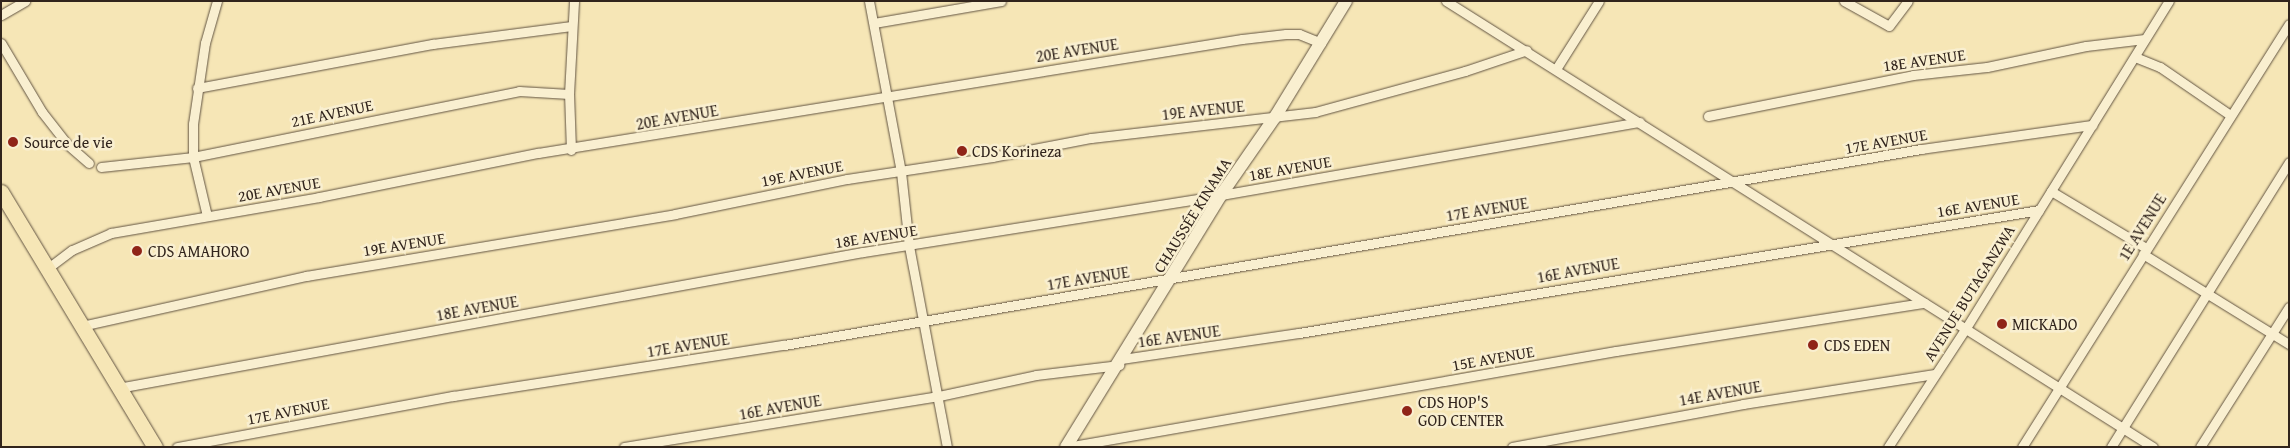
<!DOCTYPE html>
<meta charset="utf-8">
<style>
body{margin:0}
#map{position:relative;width:2290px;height:448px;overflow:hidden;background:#f6e6b6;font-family:"Gentium Book Plus",serif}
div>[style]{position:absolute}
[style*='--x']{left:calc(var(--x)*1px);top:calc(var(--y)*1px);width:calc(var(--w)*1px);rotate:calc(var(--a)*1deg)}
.roads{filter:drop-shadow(0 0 1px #625442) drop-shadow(0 0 1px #625442)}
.street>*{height:9px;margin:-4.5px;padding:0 4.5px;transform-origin:4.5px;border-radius:4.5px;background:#f9efd0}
.secondary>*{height:12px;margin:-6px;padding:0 6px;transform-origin:6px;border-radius:6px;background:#f9efd0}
.primary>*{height:15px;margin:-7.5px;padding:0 7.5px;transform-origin:7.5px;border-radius:7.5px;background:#f6e6b6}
.dots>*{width:14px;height:14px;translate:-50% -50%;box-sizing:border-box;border:2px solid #f9efd0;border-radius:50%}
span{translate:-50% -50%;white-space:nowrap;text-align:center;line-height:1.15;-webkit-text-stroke:5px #f9efd0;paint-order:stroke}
.street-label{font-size:16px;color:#31241c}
.poi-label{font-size:16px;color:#31241c}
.left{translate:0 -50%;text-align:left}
.frame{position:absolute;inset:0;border:2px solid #31241c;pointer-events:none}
</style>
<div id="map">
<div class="roads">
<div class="street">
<div style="--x:869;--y:1;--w:174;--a:79.4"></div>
<div style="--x:901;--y:172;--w:74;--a:83.8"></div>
<div style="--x:909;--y:246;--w:205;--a:79.3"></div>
<div style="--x:1446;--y:1;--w:836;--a:32.25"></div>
<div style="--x:1844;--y:1;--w:51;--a:29.1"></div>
<div style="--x:1889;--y:26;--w:31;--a:-53"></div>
<div style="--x:1;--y:15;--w:28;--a:-30"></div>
<div style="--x:874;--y:23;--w:129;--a:-9.8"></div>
<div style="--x:1;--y:43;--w:80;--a:59.3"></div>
<div style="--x:42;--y:112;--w:41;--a:52"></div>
<div style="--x:67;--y:144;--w:29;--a:41"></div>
<div style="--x:2135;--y:57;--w:27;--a:22"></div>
<div style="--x:2160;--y:67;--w:85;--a:34.4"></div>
<div style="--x:1556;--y:69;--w:80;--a:-57.7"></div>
<div style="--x:197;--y:88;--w:240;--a:-10.6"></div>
<div style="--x:433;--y:44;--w:139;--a:-7.4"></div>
<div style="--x:1708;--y:116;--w:209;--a:-11.3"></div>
<div style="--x:1913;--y:75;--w:74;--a:-6.2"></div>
<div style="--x:1987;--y:67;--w:101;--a:-12"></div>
<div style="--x:2086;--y:46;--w:59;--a:-6.8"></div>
<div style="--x:571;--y:150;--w:56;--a:-92"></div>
<div style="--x:569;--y:94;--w:93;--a:-86.9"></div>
<div style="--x:101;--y:167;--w:93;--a:-6.2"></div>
<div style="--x:193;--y:157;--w:333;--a:-11.4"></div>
<div style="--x:519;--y:91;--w:50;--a:3.4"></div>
<div style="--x:2051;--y:191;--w:111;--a:31"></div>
<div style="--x:207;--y:216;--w:61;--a:-103.3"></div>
<div style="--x:193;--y:157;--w:33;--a:-90"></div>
<div style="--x:193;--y:124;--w:82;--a:-81.6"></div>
<div style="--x:205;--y:43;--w:44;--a:-74.1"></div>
<div style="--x:2143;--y:254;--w:172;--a:31.7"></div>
<div style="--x:48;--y:268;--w:30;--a:-37"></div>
<div style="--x:72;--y:250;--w:43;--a:-23.6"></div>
<div style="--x:111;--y:233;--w:211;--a:-9.8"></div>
<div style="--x:319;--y:197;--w:223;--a:-11.4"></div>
<div style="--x:538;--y:153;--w:713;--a:-9.2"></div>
<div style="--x:1242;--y:39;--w:44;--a:-6.5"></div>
<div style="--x:1286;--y:34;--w:13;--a:0"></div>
<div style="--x:1299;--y:34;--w:24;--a:22"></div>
<div style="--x:82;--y:326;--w:230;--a:-12.6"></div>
<div style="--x:306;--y:276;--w:374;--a:-9.5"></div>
<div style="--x:675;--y:214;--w:176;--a:-11.5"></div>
<div style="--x:847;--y:179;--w:147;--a:-8.6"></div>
<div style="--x:992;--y:157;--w:101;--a:-10.9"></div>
<div style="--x:1091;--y:138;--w:226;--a:-6.6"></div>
<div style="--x:1315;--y:112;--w:156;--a:-15.3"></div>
<div style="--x:1465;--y:71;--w:65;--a:-18.7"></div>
<div style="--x:1122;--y:359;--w:179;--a:-8.4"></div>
<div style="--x:1299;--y:333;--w:750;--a:-9.44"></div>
<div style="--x:118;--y:388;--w:757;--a:-10.35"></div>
<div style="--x:863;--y:252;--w:363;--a:-9"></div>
<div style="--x:1221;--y:195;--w:425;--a:-9.9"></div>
<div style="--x:177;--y:447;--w:281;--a:-10.5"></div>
<div style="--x:453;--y:396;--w:335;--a:-8.8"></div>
<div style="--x:784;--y:345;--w:1154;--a:-9.78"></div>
<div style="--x:1921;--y:149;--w:173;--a:-8"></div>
<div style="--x:624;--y:447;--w:319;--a:-9.2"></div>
<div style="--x:939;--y:396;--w:99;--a:-12.2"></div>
<div style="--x:1036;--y:375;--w:84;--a:-6.9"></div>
<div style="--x:1067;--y:447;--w:557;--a:-9.92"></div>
<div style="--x:1616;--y:351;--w:312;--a:-8.9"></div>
<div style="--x:1512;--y:447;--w:235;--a:-10.5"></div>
<div style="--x:1743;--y:404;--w:194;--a:-8.9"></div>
<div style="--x:1888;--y:447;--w:142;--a:-56.8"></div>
<div style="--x:1966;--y:328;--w:385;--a:-58.2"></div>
<div style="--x:2022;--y:447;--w:500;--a:-57.74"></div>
<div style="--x:2111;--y:447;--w:336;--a:-58"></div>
<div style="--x:2200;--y:447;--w:166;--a:-57.6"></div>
</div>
<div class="secondary">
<div style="--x:1066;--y:447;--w:296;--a:-58.4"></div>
<div style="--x:1221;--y:195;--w:95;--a:-55.3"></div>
<div style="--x:1275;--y:117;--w:136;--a:-58.5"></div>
</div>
<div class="primary">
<div style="--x:1;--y:192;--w:298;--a:58.9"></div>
</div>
</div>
<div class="dots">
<div style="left:13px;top:142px;background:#8f2418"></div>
<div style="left:962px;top:151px;background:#8f2418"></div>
<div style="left:137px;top:251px;background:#8f2418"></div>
<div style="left:2002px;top:324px;background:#8f2418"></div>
<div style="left:1813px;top:345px;background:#8f2418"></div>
<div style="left:1407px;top:411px;background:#8f2418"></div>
</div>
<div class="street-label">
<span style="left:1077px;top:50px;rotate:-9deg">20E AVENUE</span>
<span style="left:1924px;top:60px;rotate:-8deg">18E AVENUE</span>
<span style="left:1203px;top:110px;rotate:-6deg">19E AVENUE</span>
<span style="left:332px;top:113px;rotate:-12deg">21E AVENUE</span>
<span style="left:677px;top:117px;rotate:-10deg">20E AVENUE</span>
<span style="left:1886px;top:141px;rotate:-10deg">17E AVENUE</span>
<span style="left:1290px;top:168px;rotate:-10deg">18E AVENUE</span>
<span style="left:802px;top:173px;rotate:-11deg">19E AVENUE</span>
<span style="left:279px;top:189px;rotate:-10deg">20E AVENUE</span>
<span style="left:1978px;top:205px;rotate:-9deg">16E AVENUE</span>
<span style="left:1487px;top:209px;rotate:-9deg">17E AVENUE</span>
<span style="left:1192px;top:215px;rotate:-58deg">CHAUSSÉE KINAMA</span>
<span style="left:2142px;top:227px;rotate:-58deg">1E AVENUE</span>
<span style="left:876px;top:236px;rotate:-9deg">18E AVENUE</span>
<span style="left:404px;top:244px;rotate:-9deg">19E AVENUE</span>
<span style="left:1578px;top:270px;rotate:-10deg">16E AVENUE</span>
<span style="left:1088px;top:278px;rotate:-9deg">17E AVENUE</span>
<span style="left:1969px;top:293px;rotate:-58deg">AVENUE BUTAGANZWA</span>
<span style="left:477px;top:308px;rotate:-10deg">18E AVENUE</span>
<span style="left:1179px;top:336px;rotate:-8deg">16E AVENUE</span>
<span style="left:688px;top:345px;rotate:-9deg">17E AVENUE</span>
<span style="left:1493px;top:358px;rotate:-10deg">15E AVENUE</span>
<span style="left:1720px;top:393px;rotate:-10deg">14E AVENUE</span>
<span style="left:780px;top:407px;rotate:-10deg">16E AVENUE</span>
<span style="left:288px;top:411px;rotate:-11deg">17E AVENUE</span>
</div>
<div class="poi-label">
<span class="left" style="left:24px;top:142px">Source de vie</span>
<span class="left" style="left:972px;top:151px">CDS Korineza</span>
<span class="left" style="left:148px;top:251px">CDS AMAHORO</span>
<span class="left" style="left:2012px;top:324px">MICKADO</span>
<span class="left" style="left:1824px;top:345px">CDS EDEN</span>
<span class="left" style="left:1418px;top:411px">CDS HOP'S<br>GOD CENTER</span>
</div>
<div class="frame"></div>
</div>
